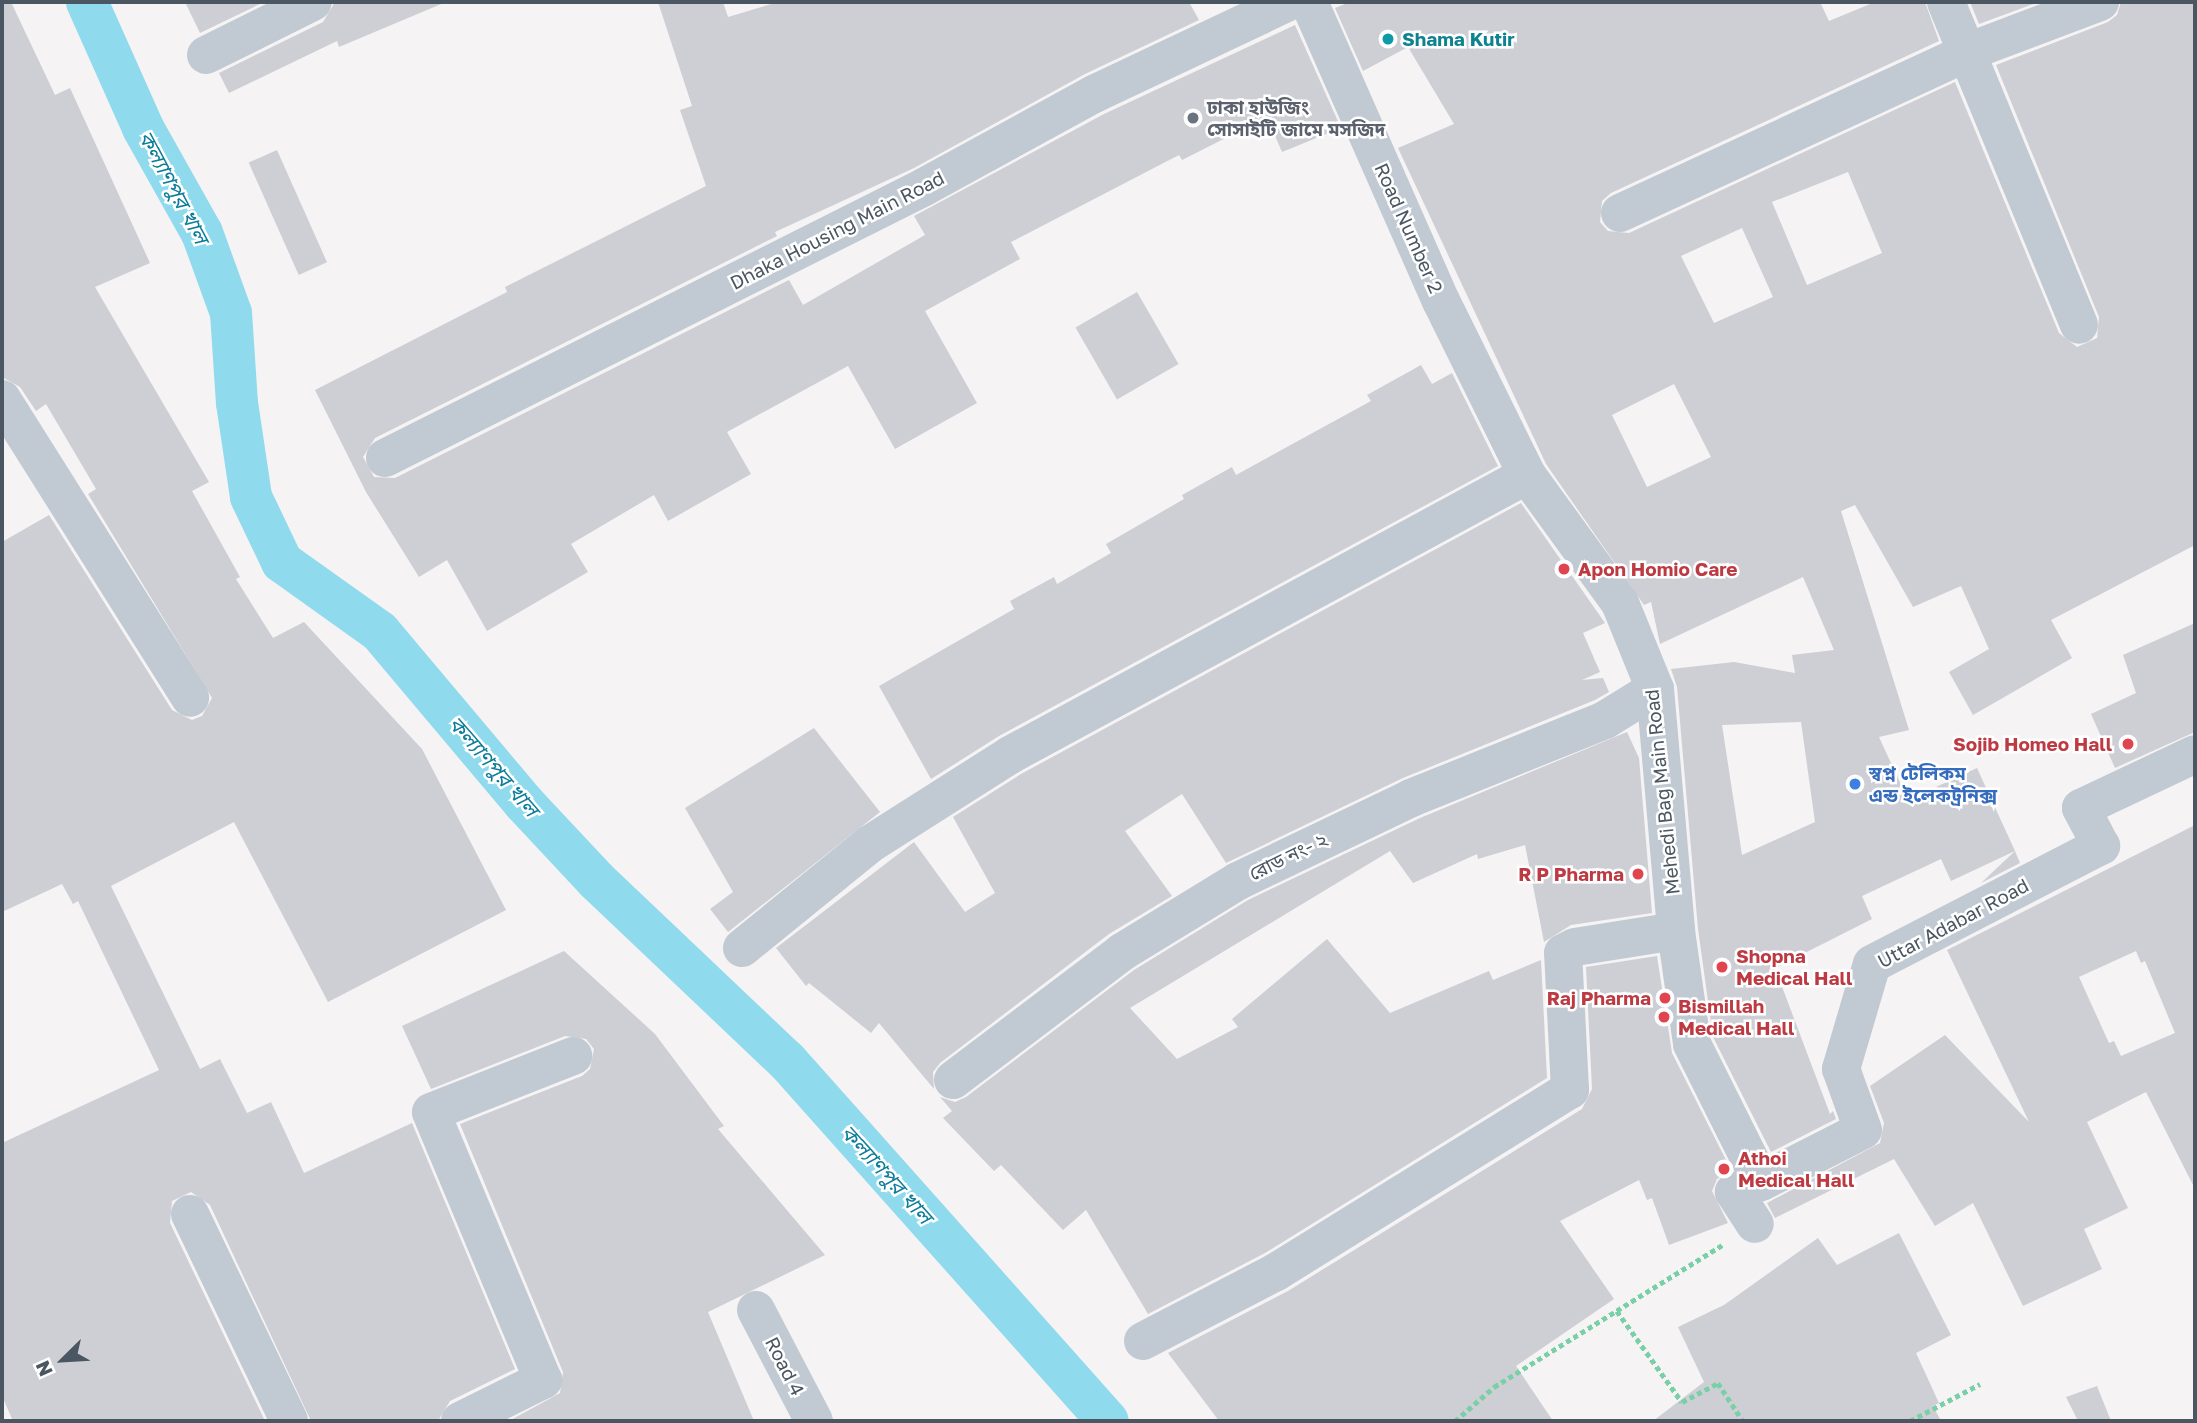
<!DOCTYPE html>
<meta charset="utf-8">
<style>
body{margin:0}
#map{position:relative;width:2197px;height:1423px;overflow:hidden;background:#f5f3f3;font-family:"Golos Text","Noto Sans Bengali",sans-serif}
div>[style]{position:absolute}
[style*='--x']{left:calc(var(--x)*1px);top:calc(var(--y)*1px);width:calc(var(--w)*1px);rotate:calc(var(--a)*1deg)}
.canal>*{height:42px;margin:-21px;padding:0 21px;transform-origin:21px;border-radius:21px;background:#90daee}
.building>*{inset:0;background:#cdcfd5;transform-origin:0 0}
.path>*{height:4.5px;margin-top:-2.25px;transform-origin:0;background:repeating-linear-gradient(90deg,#7ad0a6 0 5px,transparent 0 8.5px)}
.street>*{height:38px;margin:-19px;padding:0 19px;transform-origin:19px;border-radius:19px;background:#c1cad2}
.dots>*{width:19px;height:19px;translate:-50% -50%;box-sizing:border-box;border:4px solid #fff;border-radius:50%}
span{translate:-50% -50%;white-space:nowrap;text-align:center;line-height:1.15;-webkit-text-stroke:5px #fff;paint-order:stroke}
.culture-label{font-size:19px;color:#0d838f;font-weight:700}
.left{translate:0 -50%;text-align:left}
.worship-label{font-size:19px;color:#5b616d;font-weight:700}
.street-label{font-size:19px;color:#4a5661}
.health-label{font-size:19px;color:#be3a42;font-weight:700}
.right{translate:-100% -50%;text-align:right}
.shop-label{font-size:19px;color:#366cbe;font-weight:700}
.water-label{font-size:21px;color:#0c7c9b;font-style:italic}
.frame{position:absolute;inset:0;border:4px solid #4a5661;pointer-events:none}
.north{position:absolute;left:28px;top:1325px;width:70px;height:70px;-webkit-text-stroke:5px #fff;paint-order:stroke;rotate:246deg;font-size:19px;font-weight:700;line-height:28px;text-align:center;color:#4a5661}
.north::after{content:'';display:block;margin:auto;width:24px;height:32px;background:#4a5661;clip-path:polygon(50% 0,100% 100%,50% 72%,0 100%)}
</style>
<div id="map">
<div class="canal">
<div style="--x:87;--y:2;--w:138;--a:66"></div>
<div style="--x:143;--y:128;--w:120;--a:60.7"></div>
<div style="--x:202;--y:233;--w:85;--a:70.1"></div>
<div style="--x:231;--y:313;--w:90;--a:86.2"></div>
<div style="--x:237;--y:403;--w:95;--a:81.5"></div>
<div style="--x:251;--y:497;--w:72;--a:64.5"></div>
<div style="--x:282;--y:562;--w:120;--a:35.5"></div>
<div style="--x:380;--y:632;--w:224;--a:49.9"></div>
<div style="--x:524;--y:803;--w:105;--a:46.9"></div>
<div style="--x:596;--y:880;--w:263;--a:43.5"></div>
<div style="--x:787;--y:1061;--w:482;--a:48.3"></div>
</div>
<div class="building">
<div style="clip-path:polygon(2px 2px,11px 2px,55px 95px,70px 88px,150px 263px,95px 287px,209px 482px,192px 491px,240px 577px,236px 579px,273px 638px,304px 622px,422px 749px,506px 910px,328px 1002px,234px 822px,111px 886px,200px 1069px,220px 1059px,247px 1113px,271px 1102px,304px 1173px,412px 1123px,515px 1369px,450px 1401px,438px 1421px,311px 1421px,210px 1205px,191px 1192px,172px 1201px,170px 1223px,265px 1421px,13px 1421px,2px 1396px,2px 1143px,159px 1070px,78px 901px,73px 904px,62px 884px,2px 912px,2px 542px,49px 515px,172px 710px,192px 720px,202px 716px,212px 698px,88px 494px,96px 489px,46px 404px,36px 411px,20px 387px,2px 377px)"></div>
<div style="clip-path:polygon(185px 2px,264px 2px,200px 33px)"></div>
<div style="clip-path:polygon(335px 2px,446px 2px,339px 47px,337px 41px,229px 93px,219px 73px,323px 22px)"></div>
<div style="clip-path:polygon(658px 2px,723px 2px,728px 17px,778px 2px,1189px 2px,1199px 20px,1085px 74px,914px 168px,775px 232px,777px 236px,375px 438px,363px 457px,374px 477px,395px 478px,789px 280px,803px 305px,925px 235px,914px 216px,1104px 114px,1295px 25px,1341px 128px,1282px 152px,1267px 117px,1182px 160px,1179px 155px,1011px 242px,1020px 259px,925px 311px,977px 403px,895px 449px,848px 366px,727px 432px,751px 474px,668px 521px,654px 495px,571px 544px,588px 572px,487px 631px,447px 560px,419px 577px,366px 492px,315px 390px,507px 292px,505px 287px,706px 186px,680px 110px,692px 106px)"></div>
<div style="clip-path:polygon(evenodd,1350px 2px,1820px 2px,1829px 21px,1875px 2px,1925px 2px,1939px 41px,1611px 193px,1602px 201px,1600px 222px,1608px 231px,1629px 233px,1955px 82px,2059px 333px,2077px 347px,2097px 338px,2099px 317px,1996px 65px,2108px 22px,2117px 15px,2121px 2px,2195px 2px,2195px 545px,2051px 620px,2072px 658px,1973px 715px,1949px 672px,1989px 649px,1961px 586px,1913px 607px,1855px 505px,1841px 511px,1909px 730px,1879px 737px,1908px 800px,1977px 768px,2015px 851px,1951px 881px,1941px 859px,1862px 896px,1872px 919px,1775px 968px,1830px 1114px,1833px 1111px,1836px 1119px,1771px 1152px,1713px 1037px,1698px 929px,1677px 687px,1671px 669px,1734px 662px,1795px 673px,1792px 655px,1834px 650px,1803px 577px,1660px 644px,1651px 602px,1644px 605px,1546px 464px,1398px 148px,1454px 124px,1408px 47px,1363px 71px,1335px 8px,1350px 2px,1848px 172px,1882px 253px,1807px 285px,1772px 202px,1848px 172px,1350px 2px,1742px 228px,1773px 297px,1714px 323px,1681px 256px,1742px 228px,1350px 2px,1674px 384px,1711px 457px,1647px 487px,1612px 415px,1674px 384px,1350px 2px,1801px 722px,1815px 822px,1742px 855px,1722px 725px,1801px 722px)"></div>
<div style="clip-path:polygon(1970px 2px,2039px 2px,1979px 24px)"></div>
<div style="left:277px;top:150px;width:123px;height:31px;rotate:66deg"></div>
<div style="left:1137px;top:292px;width:83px;height:71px;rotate:60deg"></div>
<div style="clip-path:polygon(1421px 365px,1432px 384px,1452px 373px,1498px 466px,999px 736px,931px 779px,879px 686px,1014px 609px,1010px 601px,1054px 577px,1057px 584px,1111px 553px,1106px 544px,1184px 499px,1182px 495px,1232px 467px,1236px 475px,1371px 401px,1367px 395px)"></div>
<div style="clip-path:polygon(1521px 503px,1605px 623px,1583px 633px,1600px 672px,1582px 680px,1603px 678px,1609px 692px,1595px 700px,1403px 778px,1226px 863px,1182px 794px,1125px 831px,1172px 896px,1109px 934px,940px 1063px,933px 1072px,934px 1089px,879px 1023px,871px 1033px,809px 983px,806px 986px,776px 948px,914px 842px,965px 912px,995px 893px,953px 817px,1021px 774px)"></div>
<div style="clip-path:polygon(2195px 623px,2195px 732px,2115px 768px,2091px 714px,2136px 693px,2123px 655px)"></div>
<div style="clip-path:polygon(814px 728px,880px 812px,728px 932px,710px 909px,733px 892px,685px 808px)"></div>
<div style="clip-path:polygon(1627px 732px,1639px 758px,1652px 913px,1571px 925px,1544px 942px,1525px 845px,1478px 859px,1477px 854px,1413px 883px,1390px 851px,1130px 1008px,1177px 1059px,1238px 1027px,1232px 1019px,1327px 939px,1390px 1013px,1489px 971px,1493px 980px,1541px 960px,1547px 1078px,1265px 1253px,1148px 1314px,1086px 1210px,1063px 1230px,1001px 1165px,994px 1171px,943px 1118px,952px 1111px,940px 1097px,955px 1102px,966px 1097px,1134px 970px,1248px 900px,1420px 818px)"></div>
<div style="clip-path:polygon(evenodd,2195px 825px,2195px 1189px,2146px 1092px,2087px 1122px,2128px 1208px,2084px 1229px,2102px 1269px,2023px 1306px,1973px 1203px,1935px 1226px,1894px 1159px,1775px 1218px,1767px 1203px,1880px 1143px,1884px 1123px,1870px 1086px,1945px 1035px,2029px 1122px,1947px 950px,2195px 825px,2136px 951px,2141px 963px,2145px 961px,2175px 1033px,2121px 1056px,2114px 1041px,2109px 1043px,2079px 977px,2136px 951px)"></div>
<div style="clip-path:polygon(2015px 851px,2020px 863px,1981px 883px)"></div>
<div style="clip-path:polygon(564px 951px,655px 1034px,724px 1126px,718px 1129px,825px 1255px,708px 1312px,754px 1421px,509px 1421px,560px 1393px,563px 1372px,460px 1124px,582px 1076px,590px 1069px,594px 1049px,586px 1039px,565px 1036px,431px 1089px,402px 1026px)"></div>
<div style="clip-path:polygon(1657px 956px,1672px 1053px,1731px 1170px,1717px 1179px,1712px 1191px,1728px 1223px,1669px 1245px,1652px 1198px,1647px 1200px,1639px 1180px,1560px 1221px,1614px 1299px,1516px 1366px,1553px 1421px,1219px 1421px,1168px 1353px,1288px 1291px,1582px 1109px,1592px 1089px,1586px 967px)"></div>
<div style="clip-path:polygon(1899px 1233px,1951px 1335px,1916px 1353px,1939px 1403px,1933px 1406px,1941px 1421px,1653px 1421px,1704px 1382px,1678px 1327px,1724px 1305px,1818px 1238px,1837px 1265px)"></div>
<div style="clip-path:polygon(2097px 1386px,2111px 1421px,2078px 1421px,2066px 1397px)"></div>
</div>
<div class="path">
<div style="--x:1617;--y:1311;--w:112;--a:54.5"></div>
<div style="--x:1682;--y:1402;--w:41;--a:-27.8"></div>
<div style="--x:1718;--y:1383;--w:45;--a:56.7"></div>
<div style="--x:1455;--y:1421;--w:52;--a:-41.1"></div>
<div style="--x:1494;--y:1387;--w:269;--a:-31.9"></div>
<div style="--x:1910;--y:1421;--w:79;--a:-27.9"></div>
</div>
<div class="street">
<div style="--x:1309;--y:2;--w:327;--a:66.2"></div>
<div style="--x:1441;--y:301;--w:194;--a:63.7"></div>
<div style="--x:1527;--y:475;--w:158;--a:54"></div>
<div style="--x:1620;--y:603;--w:93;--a:67.9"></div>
<div style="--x:1655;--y:689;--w:243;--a:85"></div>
<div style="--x:1676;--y:931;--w:114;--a:81.9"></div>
<div style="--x:1692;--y:1044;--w:154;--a:63.4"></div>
<div style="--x:1761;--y:1182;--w:29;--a:160"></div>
<div style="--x:1734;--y:1192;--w:38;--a:57"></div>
<div style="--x:1946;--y:2;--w:349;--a:67.6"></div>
<div style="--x:206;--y:55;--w:119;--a:-26.4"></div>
<div style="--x:1620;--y:213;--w:386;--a:-24.8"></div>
<div style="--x:1970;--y:51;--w:139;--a:-20.7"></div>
<div style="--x:2;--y:399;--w:353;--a:57.8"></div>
<div style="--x:385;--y:458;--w:603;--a:-26.69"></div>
<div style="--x:924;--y:187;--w:194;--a:-28.7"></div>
<div style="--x:1094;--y:94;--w:216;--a:-25.3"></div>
<div style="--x:742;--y:948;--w:165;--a:-39.1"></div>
<div style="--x:870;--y:844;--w:166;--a:-32.4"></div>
<div style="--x:1010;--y:755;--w:588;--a:-28.44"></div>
<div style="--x:953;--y:1080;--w:212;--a:-37.1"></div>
<div style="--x:1122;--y:952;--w:136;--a:-31.5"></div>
<div style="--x:1238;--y:881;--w:192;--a:-25.6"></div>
<div style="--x:1411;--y:798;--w:209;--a:-21.9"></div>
<div style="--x:1605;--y:720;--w:59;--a:-31.8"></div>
<div style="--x:1761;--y:1182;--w:114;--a:-27"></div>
<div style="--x:1863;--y:1130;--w:65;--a:-109.8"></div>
<div style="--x:1841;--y:1069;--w:109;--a:-73.6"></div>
<div style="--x:1872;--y:964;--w:258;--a:-27.3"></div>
<div style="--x:2101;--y:846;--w:43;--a:-117.8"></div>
<div style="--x:2081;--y:808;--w:126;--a:-25.3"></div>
<div style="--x:190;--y:1214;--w:229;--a:64.4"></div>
<div style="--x:756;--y:1310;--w:125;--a:62.4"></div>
<div style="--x:1143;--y:1341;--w:150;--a:-27.4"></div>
<div style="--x:1276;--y:1272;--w:346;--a:-31.8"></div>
<div style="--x:1570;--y:1090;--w:137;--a:-92.9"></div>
<div style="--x:1563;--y:953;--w:13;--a:-27"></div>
<div style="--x:1575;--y:947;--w:102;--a:-9"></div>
<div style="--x:460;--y:1421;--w:93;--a:-26.3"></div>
<div style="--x:543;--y:1380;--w:290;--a:-112.7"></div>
<div style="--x:431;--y:1112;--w:153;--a:-21.5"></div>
</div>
<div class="dots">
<div style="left:1388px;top:39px;background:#0f9aa8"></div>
<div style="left:1193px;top:118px;background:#6b7280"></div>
<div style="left:1564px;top:569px;background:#e0444e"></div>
<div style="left:2128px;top:744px;background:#e0444e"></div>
<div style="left:1855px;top:784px;background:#3f7fe0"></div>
<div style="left:1638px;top:874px;background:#e0444e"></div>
<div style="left:1722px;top:967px;background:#e0444e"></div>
<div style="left:1665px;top:998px;background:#e0444e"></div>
<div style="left:1664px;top:1017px;background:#e0444e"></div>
<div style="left:1724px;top:1169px;background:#e0444e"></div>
</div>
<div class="culture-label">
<span class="left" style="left:1402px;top:39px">Shama Kutir</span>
</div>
<div class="worship-label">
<span class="left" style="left:1207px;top:118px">ঢাকা হাউজিং<br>সোসাইটি জামে মসজিদ</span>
</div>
<div class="street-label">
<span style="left:1409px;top:228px;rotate:66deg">Road Number 2</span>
<span style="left:837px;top:230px;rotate:-27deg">Dhaka Housing Main Road</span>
<span style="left:1662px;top:792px;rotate:-96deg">Mehedi Bag Main Road</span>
<span style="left:1288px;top:856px;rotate:-26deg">রোড নং- ২</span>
<span style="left:1953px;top:923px;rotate:-28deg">Uttar Adabar Road</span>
<span style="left:785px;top:1366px;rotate:63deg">Road 4</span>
</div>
<div class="health-label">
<span class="left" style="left:1578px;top:569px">Apon Homio Care</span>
<span class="right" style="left:2112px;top:744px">Sojib Homeo Hall</span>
<span class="right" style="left:1624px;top:874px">R P Pharma</span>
<span class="left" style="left:1736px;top:967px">Shopna<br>Medical Hall</span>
<span class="right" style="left:1651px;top:998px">Raj Pharma</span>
<span class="left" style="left:1678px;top:1017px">Bismillah<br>Medical Hall</span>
<span class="left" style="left:1738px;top:1169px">Athoi<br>Medical Hall</span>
</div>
<div class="shop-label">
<span class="left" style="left:1869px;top:784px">স্বপ্ন টেলিকম<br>এন্ড ইলেকট্রনিক্স</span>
</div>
<div class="water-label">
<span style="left:174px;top:187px;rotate:62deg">কল্যাণপুর খাল</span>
<span style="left:494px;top:766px;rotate:49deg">কল্যাণপুর খাল</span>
<span style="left:887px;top:1174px;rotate:48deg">কল্যাণপুর খাল</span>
</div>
<div class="frame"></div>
<div class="north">N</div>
</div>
